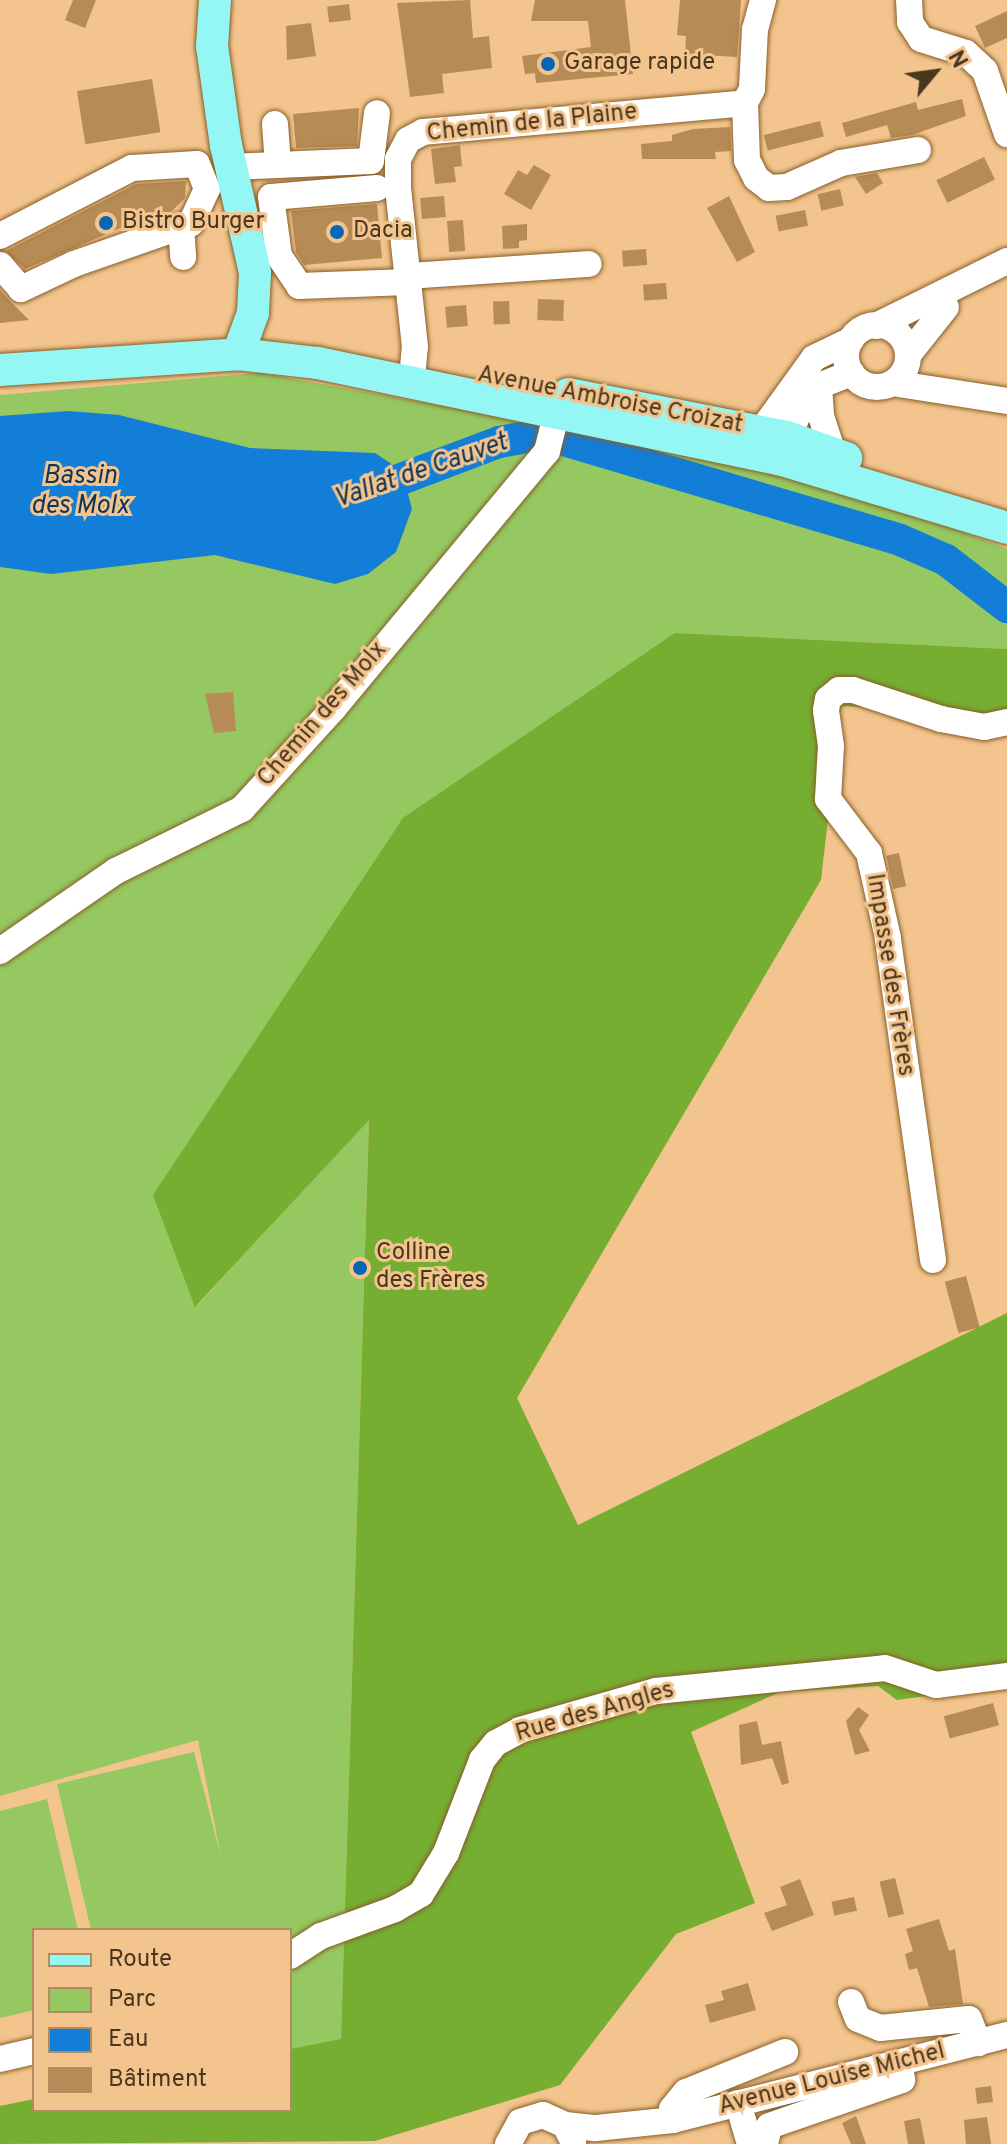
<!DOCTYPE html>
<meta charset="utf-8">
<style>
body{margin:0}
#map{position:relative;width:1007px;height:2144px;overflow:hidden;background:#f3c48d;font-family:Overpass,sans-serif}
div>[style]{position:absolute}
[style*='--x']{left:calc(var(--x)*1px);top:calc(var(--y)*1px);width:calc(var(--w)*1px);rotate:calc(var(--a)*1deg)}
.green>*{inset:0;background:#95c861}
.forest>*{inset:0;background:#76ae32}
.water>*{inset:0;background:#127ed7}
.river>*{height:32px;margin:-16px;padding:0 16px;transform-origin:16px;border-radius:16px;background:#127ed7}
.building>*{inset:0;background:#b78b55;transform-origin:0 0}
.roads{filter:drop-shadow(0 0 2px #885e28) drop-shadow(0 0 2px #885e28)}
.minor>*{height:26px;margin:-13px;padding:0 13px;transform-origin:13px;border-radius:13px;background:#fff}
.minor>.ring{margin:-13px;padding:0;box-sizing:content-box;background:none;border:26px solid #fff;border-radius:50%}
.major>*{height:32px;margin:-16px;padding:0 16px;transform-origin:16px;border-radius:16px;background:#95f7f3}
.dots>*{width:22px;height:22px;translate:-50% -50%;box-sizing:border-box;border:4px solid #f3c48d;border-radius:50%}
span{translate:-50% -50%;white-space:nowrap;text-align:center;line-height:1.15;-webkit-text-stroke:6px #f3c48d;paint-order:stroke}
.poi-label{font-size:24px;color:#4a3720}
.left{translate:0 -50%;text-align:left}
.street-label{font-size:24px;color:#4a3720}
.water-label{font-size:26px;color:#0f3559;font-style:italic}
.legend{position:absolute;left:32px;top:1928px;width:260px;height:184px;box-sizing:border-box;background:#f3c48d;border:2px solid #af8c61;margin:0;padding:10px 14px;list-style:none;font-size:24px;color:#4a3720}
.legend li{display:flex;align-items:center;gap:16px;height:40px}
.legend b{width:40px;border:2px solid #af8c61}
.north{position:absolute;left:895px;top:32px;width:80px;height:80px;-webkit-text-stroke:6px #f3c48d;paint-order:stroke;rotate:61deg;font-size:22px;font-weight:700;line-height:32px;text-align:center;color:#4a3720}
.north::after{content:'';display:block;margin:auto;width:28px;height:36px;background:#4a3720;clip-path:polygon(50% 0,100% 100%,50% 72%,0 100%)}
</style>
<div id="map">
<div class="green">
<div style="clip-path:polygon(260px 373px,581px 431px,868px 496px,1007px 549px,1007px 649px,675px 633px,196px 1307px,369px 1118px,341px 2040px,290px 2049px,290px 1930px,91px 1930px,57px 1784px,194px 1752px,221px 1857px,198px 1740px,0 1796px,0 395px)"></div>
<div style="clip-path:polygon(47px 1799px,78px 1930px,34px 1930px,34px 2010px,0 2018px,0 1811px)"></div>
</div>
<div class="forest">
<div style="clip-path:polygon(675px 633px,1007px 649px,1007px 714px,841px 706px,821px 880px,517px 1398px,578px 1525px,1007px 1313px,1007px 1685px,897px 1700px,878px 1686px,780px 1692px,691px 1732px,755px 1903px,676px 1934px,560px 2085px,375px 2141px,0 2144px,0 2106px,34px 2099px,34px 2110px,290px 2110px,290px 2049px,341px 2039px,369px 1120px,195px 1307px,153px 1195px,403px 818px)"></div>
</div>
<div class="water">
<div style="clip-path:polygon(69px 411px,119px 415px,250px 448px,375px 453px,402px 471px,412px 509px,396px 552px,368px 574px,335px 584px,215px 555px,51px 574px,0 567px,0 416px)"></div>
</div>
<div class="river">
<div style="--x:364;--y:493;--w:144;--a:-20.7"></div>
<div style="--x:499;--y:442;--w:45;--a:-10.3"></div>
<div style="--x:543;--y:434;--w:372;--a:16.5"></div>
<div style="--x:900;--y:540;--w:50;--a:23.5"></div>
<div style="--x:946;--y:560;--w:77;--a:37.6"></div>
</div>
<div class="building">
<div style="clip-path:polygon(73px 0,96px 0,85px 28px,65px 20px)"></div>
<div style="clip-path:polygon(470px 0,473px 38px,489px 36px,492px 68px,442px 74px,444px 93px,410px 97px,397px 3px)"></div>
<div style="clip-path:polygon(535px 0,625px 0,633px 74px,536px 83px,535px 73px,525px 74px,522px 56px,591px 47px,588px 21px,531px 21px)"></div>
<div style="clip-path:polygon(680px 0,741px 0,737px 57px,685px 54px,686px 36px,677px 35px)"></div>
<div style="left:349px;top:4px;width:16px;height:22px;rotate:83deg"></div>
<div style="clip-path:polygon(1007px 11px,1007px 38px,985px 48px,975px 26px)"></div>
<div style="clip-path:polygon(311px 23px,316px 56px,287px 60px,286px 26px)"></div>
<div style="left:152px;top:79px;width:54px;height:76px;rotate:81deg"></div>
<div style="clip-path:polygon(962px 99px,966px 116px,912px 135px,891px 138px,887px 125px,846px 137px,842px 123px,916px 102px,918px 110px)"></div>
<div style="clip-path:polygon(359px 108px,357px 146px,296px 148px,293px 114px)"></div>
<div style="left:820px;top:121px;width:16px;height:58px;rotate:76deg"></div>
<div style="clip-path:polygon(730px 127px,731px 151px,715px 152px,716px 159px,642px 159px,641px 144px,672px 141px,672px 135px,693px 129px)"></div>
<div style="clip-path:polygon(460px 145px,462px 166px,454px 167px,456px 182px,435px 184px,431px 149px)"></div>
<div style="left:984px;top:157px;width:25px;height:53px;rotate:64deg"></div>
<div style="clip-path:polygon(534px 165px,551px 175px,531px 210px,504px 194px,518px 170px,527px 175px)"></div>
<div style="clip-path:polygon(877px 173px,883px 183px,866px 194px,855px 177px)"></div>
<div style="clip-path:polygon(186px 181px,185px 198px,169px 214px,132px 223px,25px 269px,6px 251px,136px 184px)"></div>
<div style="left:840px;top:189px;width:17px;height:23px;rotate:77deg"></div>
<div style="left:444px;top:196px;width:21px;height:24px;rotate:85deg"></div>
<div style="clip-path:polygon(729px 196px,755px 252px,737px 262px,707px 208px)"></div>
<div style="clip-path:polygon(377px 204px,382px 258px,304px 265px,296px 252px,291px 211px)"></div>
<div style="left:805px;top:210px;width:16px;height:30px;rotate:79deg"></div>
<div style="left:463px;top:220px;width:31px;height:16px;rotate:86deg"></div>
<div style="clip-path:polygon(527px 224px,527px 240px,519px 241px,519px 248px,503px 249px,502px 226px)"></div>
<div style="left:646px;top:249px;width:16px;height:24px;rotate:86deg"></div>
<div style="left:666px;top:283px;width:16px;height:23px;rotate:86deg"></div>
<div style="clip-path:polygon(0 290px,9px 300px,29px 320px,0 323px)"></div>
<div style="left:538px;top:299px;width:26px;height:21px;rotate:2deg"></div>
<div style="left:509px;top:301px;width:23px;height:16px;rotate:88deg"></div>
<div style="left:466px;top:305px;width:21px;height:21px;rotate:85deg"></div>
<div style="clip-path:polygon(233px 692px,236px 731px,214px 733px,205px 694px)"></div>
<div style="left:899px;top:853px;width:34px;height:13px;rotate:78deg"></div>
<div style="left:966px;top:1276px;width:53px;height:22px;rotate:75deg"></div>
<div style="left:993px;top:1703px;width:23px;height:51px;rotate:75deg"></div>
<div style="clip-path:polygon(858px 1707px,869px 1715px,859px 1730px,870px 1751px,855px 1755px,846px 1721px)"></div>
<div style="clip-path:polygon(757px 1721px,762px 1745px,781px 1741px,789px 1783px,782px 1785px,772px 1758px,741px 1765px,739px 1725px)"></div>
<div style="left:895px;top:1878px;width:37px;height:16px;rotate:76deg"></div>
<div style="clip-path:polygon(800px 1879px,814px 1915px,772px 1931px,764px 1913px,787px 1905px,780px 1887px)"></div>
<div style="left:854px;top:1897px;width:14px;height:23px;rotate:78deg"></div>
<div style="clip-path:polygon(939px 1919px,949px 1951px,955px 1949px,963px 2004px,929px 2007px,917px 1968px,909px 1970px,905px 1954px,913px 1951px,906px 1929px)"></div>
<div style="clip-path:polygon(748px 1983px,756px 2010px,710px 2023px,705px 2005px,724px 2000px,721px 1991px)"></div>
<div style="left:991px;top:2086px;width:16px;height:16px;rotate:83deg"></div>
<div style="clip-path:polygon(856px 2116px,866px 2144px,851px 2144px,842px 2123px)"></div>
<div style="clip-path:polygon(987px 2117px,991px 2144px,966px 2144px,964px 2120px)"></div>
<div style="clip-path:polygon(920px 2118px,925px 2144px,908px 2144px,904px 2121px)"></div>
</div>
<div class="roads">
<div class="minor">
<div style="--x:763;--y:0;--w:30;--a:105"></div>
<div style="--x:755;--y:29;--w:60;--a:92.9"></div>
<div style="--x:752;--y:89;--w:16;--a:117"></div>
<div style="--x:745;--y:103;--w:57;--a:88"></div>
<div style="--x:747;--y:160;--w:20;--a:63"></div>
<div style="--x:756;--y:178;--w:16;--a:38"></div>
<div style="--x:769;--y:188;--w:18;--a:-3"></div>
<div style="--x:787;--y:187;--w:59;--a:-24"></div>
<div style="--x:841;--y:163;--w:78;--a:-9.6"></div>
<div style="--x:909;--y:0;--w:22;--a:87"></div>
<div style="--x:910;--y:22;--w:20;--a:57"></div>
<div style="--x:921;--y:39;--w:47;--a:17.3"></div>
<div style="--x:966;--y:53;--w:26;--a:43"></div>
<div style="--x:985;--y:71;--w:67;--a:70.8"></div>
<div style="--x:275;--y:124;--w:41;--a:85.8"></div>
<div style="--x:230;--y:167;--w:141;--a:-2.4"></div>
<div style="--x:371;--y:161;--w:48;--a:-82.9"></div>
<div style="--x:377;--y:188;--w:106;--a:175.1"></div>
<div style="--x:271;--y:197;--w:60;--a:82.3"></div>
<div style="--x:279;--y:256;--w:36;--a:56"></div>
<div style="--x:299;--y:286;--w:109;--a:-2.1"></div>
<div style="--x:181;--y:226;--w:31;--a:86"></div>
<div style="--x:0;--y:236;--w:148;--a:-27.3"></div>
<div style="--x:132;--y:168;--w:65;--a:-3.5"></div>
<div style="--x:197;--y:164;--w:27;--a:68"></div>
<div style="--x:207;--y:189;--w:38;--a:115"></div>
<div style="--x:191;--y:223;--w:124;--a:160.7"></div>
<div style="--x:74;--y:264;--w:59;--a:154.7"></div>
<div style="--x:21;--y:289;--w:32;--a:-131"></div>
<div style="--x:408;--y:276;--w:181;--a:-3.8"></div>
<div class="ring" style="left:846px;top:325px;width:36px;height:36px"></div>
<div style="--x:876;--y:326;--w:146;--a:-26.4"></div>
<div style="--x:908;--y:355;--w:61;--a:-51.6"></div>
<div style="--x:412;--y:379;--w:32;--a:-85"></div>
<div style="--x:415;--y:347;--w:161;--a:-96.1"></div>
<div style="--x:398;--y:187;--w:28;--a:-90"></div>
<div style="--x:398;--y:159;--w:21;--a:-62"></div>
<div style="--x:408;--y:140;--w:17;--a:-28"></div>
<div style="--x:423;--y:132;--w:323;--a:-5.1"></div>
<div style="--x:892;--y:383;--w:116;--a:8.9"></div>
<div style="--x:819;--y:386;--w:30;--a:86"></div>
<div style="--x:821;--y:416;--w:38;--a:72"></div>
<div style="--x:751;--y:445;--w:107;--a:-54.1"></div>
<div style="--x:814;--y:358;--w:41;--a:-25.9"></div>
<div style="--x:780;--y:456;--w:58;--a:-66.5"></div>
<div style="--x:803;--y:403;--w:23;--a:-47"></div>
<div style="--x:819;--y:386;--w:35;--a:-22"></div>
<div style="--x:0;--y:951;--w:141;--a:-34.6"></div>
<div style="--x:116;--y:871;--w:140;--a:-26.2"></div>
<div style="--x:242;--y:809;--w:135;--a:-47.7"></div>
<div style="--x:333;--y:709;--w:335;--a:-50.3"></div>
<div style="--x:547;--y:451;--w:57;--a:-75.7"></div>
<div style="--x:933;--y:1260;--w:325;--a:-98"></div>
<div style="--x:888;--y:938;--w:87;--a:-102.6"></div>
<div style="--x:869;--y:853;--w:68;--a:-127.2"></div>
<div style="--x:828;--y:799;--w:53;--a:-86.8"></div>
<div style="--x:831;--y:746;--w:36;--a:-98"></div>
<div style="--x:826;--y:710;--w:11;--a:-80"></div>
<div style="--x:828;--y:699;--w:14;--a:-39"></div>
<div style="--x:839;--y:690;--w:14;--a:0"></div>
<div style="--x:853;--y:690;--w:93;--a:18.2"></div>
<div style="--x:941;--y:719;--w:44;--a:10.5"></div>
<div style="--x:984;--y:727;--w:24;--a:-12"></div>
<div style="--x:290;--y:1956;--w:37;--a:-33"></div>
<div style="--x:321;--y:1936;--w:79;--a:-20"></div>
<div style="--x:395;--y:1909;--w:30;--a:-30"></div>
<div style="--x:421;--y:1894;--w:48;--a:-58.6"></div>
<div style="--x:446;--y:1853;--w:100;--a:-68.8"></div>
<div style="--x:482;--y:1760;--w:22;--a:-51"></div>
<div style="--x:496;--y:1743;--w:27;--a:-28"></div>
<div style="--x:520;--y:1730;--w:141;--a:-16"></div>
<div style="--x:656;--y:1691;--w:230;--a:-5.7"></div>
<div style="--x:885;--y:1668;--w:54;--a:18.4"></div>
<div style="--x:936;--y:1685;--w:72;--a:-7.2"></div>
<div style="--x:851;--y:2002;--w:18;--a:68"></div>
<div style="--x:858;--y:2019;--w:24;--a:22"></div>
<div style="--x:880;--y:2028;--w:89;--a:-5.8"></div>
<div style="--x:969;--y:2019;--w:26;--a:69"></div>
<div style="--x:0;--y:2059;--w:35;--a:-13"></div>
<div style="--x:738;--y:2103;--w:43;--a:73.7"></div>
<div style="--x:673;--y:2120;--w:11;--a:-95"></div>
<div style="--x:672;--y:2109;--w:22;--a:-51"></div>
<div style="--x:686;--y:2092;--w:107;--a:-22"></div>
<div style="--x:565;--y:2125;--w:31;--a:6"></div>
<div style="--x:596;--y:2128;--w:77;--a:-5.9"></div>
<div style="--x:673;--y:2120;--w:345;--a:-14.3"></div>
<div style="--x:508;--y:2144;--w:25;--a:-61"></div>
<div style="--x:520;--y:2122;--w:24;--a:-17"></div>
<div style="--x:543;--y:2115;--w:24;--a:24"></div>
<div style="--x:565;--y:2125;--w:18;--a:63"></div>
<div style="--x:765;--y:2144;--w:18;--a:-77"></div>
<div style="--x:769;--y:2126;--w:141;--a:-19.1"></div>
<div style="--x:902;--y:2080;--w:16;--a:-97"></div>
</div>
<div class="major">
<div style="--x:215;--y:0;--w:46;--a:93.7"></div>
<div style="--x:212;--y:46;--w:100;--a:82"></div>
<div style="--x:226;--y:145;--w:131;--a:77.2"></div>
<div style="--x:255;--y:273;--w:40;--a:92.9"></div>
<div style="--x:253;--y:313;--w:44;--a:110.1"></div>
<div style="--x:0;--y:370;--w:239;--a:-3.8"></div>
<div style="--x:238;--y:354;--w:81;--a:6.4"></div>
<div style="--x:318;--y:363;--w:471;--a:11.8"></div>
<div style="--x:779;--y:459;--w:238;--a:16.8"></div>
<div style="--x:568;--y:394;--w:223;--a:11.1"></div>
<div style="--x:787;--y:437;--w:63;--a:19.6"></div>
</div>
</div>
<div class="dots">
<div style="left:548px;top:64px;background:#0767b4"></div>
<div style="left:106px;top:223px;background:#0767b4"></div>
<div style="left:337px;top:232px;background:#0767b4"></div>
<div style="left:360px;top:1268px;background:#0767b4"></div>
</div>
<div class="poi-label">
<span class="left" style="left:564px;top:64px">Garage rapide</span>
<span class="left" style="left:122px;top:223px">Bistro Burger</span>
<span class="left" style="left:353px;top:232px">Dacia</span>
<span class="left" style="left:376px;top:1268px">Colline<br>des Frères</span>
</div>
<div class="street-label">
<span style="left:532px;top:124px;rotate:-6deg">Chemin de la Plaine</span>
<span style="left:610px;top:401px;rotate:11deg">Avenue Ambroise Croizat</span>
<span style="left:323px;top:715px;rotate:-49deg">Chemin des Molx</span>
<span style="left:889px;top:975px;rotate:81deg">Impasse des Frères</span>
<span style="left:595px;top:1713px;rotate:-16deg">Rue des Angles</span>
<span style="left:832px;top:2080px;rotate:-14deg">Avenue Louise Michel</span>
</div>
<div class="water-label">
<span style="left:421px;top:472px;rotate:-19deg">Vallat de Cauvet</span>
<span style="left:80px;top:492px">Bassin<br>des Molx</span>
</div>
<ul class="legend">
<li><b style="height:10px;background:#95f7f3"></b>Route</li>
<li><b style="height:22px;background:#95c861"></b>Parc</li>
<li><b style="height:22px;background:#127ed7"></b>Eau</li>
<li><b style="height:22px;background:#b78b55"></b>Bâtiment</li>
</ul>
<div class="north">N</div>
</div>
